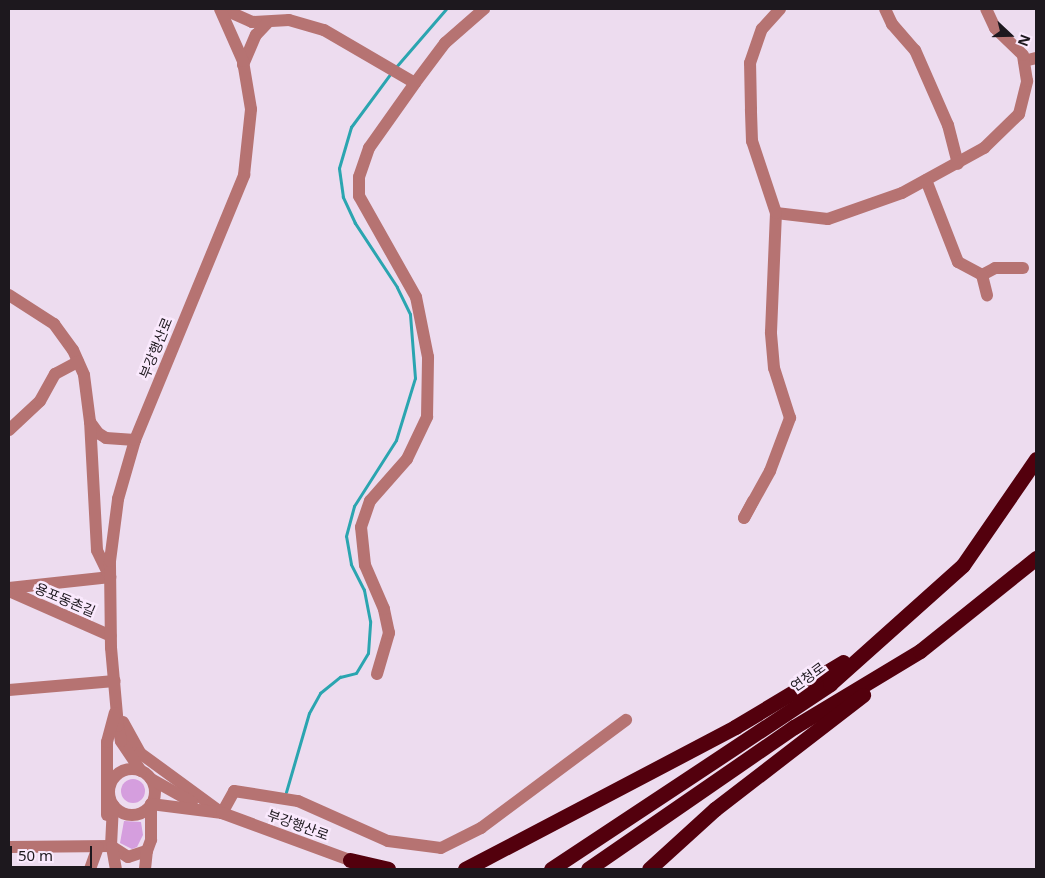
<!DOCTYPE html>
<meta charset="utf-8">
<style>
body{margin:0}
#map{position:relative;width:1045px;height:878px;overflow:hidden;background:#eddcef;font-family:"Noto Sans","Noto Sans KR",sans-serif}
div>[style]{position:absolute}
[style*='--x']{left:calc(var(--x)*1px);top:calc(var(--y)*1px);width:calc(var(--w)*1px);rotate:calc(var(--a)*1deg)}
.green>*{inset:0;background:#d59ede}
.round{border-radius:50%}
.stream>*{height:3px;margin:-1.5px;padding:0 1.5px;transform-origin:1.5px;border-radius:1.5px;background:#2ba5b0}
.minor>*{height:12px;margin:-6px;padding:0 6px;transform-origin:6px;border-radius:6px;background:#b67372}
.minor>.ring{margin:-6px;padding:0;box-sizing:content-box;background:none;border:12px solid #b67372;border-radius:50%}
.highway>*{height:15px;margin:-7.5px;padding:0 7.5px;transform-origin:7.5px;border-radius:7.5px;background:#53000d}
span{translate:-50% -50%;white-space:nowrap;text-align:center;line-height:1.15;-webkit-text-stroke:5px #fae9fd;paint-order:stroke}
.street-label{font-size:14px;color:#1d181e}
.frame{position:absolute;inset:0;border:10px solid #1d181e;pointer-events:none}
.north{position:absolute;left:985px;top:10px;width:50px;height:50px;-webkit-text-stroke:4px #fae9fd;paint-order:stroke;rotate:111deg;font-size:14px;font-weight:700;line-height:20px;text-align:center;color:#1d181e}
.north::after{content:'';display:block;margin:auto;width:18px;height:22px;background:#1d181e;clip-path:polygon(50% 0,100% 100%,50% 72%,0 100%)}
.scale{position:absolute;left:10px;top:846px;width:82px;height:22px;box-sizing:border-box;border:2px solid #1d181e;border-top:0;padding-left:6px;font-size:15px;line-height:18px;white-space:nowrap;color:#1d181e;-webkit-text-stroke:4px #fae9fd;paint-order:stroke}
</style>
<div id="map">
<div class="green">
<div class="round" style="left:121px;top:779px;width:24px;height:24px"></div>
<div style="clip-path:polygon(124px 821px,141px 822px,143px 835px,137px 847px,132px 849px,120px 843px)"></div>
</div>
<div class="stream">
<div style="--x:395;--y:68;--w:78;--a:-49.2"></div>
<div style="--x:286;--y:792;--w:82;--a:-73.8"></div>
<div style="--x:309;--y:713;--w:23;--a:-61"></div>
<div style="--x:320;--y:693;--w:26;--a:-39"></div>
<div style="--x:340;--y:677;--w:16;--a:-14"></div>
<div style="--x:356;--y:673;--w:23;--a:-59"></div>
<div style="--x:368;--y:653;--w:32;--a:-86"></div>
<div style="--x:370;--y:621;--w:32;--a:-101"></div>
<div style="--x:364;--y:590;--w:29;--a:-117"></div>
<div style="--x:351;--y:564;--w:28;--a:-100"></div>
<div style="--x:346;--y:536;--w:31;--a:-75"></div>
<div style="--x:354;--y:506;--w:78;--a:-57.5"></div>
<div style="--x:396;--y:440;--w:65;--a:-73"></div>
<div style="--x:415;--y:378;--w:64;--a:-94.5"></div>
<div style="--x:410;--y:314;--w:30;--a:-116"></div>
<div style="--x:397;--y:287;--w:77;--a:-123.3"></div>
<div style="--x:355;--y:223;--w:29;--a:-115"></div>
<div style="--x:343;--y:197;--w:29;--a:-98"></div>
<div style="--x:339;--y:168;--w:43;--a:-73.7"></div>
<div style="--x:351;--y:127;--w:67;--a:-53.5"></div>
</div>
<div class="minor">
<div style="--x:223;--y:9;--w:32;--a:24"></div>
<div style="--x:252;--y:22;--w:37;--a:-3"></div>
<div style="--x:289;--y:20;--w:36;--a:16"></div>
<div style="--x:324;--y:30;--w:105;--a:30.2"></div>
<div style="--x:415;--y:83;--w:50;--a:-53.1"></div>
<div style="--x:445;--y:43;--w:52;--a:-41.1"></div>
<div style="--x:885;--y:9;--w:17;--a:65"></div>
<div style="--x:892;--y:24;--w:35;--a:49"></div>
<div style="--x:915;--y:50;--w:82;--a:66.3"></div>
<div style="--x:948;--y:125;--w:40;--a:75.6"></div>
<div style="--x:1024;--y:61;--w:12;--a:-14"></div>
<div style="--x:243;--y:65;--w:33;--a:-67"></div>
<div style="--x:256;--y:35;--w:16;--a:-47"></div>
<div style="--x:926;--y:180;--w:88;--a:68.7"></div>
<div style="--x:958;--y:262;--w:27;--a:28"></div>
<div style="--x:982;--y:275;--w:15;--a:-28"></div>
<div style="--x:995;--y:268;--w:28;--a:0"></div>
<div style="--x:776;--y:213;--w:52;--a:6.6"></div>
<div style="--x:828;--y:219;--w:78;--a:-19.4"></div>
<div style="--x:902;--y:193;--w:94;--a:-28.8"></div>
<div style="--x:984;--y:148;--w:49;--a:-44.2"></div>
<div style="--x:1019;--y:114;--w:34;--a:-76"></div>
<div style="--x:1027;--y:81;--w:26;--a:-99"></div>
<div style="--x:1023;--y:55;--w:39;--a:-136"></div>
<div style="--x:995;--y:28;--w:21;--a:-115"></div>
<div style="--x:982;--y:275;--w:21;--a:76"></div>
<div style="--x:9;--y:295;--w:54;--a:32.8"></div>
<div style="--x:54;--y:324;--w:32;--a:54"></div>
<div style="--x:73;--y:350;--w:27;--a:66"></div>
<div style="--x:84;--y:375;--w:47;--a:82.7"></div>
<div style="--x:90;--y:422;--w:14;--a:54"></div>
<div style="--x:98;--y:433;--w:9;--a:32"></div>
<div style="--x:106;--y:438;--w:29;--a:4"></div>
<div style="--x:9;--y:430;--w:42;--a:-43.1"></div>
<div style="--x:40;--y:401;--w:31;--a:-61"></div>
<div style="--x:55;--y:374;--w:26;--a:-28"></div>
<div style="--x:753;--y:501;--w:19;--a:118"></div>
<div style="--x:744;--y:518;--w:54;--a:-61"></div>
<div style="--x:770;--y:471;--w:57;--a:-69.3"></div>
<div style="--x:790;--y:418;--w:52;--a:-107.7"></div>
<div style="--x:774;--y:368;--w:36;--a:-95"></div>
<div style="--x:771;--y:332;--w:119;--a:-87.6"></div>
<div style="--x:776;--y:213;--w:76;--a:-108.4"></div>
<div style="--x:752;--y:141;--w:32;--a:-92"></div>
<div style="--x:751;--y:109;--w:46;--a:-91.2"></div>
<div style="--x:750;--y:63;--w:36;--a:-71"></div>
<div style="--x:762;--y:29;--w:27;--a:-48"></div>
<div style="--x:9;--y:588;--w:102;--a:-6.2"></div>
<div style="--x:110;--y:577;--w:30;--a:-116"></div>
<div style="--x:97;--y:550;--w:128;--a:-93.1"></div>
<div style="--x:9;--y:591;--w:111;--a:23.8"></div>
<div style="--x:377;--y:674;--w:43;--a:-73.7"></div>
<div style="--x:389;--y:633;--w:25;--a:-102"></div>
<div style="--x:384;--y:609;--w:48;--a:-113.4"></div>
<div style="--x:365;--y:565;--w:38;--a:-96"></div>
<div style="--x:361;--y:527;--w:28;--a:-71"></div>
<div style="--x:370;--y:501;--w:56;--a:-48.6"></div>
<div style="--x:407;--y:459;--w:47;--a:-64.5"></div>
<div style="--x:427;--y:417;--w:60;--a:-89"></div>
<div style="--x:428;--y:357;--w:61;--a:-101.3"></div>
<div style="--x:416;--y:297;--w:116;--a:-119.4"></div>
<div style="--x:359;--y:196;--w:19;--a:-90"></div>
<div style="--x:359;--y:177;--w:31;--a:-71"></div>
<div style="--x:369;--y:148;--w:80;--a:-54.7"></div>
<div style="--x:9;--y:690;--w:106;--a:-4.9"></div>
<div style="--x:123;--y:722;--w:35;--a:61"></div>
<div style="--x:140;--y:753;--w:102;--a:36.2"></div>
<div style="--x:222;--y:813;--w:25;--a:-61"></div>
<div style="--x:234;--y:791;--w:65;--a:8.9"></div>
<div style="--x:298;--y:801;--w:98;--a:24"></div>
<div style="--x:388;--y:841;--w:53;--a:7.5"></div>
<div style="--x:441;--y:848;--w:45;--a:-26.6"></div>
<div style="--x:481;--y:828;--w:181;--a:-36.7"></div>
<div class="ring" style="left:109px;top:769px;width:34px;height:34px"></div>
<div style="--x:141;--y:771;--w:36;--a:-124"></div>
<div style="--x:121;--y:741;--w:15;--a:-101"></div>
<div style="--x:118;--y:726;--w:78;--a:-95.1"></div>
<div style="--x:111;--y:648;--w:87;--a:-90.7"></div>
<div style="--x:110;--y:561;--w:63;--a:-82.6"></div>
<div style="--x:118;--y:499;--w:61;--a:-73.9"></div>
<div style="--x:135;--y:440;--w:287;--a:-67.6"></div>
<div style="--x:244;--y:175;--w:66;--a:-83.9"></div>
<div style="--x:251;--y:109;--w:49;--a:-99.5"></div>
<div style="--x:243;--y:61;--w:57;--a:-113.9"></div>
<div style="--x:151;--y:779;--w:47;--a:29.3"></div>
<div style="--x:113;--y:805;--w:41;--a:92.8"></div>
<div style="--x:111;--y:846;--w:20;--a:33"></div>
<div style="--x:128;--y:857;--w:20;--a:-18"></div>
<div style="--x:147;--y:851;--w:12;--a:-70"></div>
<div style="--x:151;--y:840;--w:36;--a:-90"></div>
<div style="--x:151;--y:804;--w:72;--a:7.2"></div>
<div style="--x:222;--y:813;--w:145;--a:20.2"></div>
<div style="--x:107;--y:815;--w:73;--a:-90"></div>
<div style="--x:107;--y:742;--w:30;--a:-75"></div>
<div style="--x:9;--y:847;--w:102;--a:-0.6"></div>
<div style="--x:112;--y:847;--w:22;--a:80"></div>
<div style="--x:90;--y:869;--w:23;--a:-70"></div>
<div style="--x:145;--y:869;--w:18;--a:-84"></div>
</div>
<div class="highway">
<div style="--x:350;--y:860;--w:39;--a:13"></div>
<div style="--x:465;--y:869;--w:305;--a:-27.7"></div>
<div style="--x:735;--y:727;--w:126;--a:-31"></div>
<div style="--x:551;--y:869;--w:335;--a:-33.5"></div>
<div style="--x:830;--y:684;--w:178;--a:-41.8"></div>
<div style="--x:963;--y:565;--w:129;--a:-55.4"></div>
<div style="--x:588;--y:869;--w:250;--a:-34.6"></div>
<div style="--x:794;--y:727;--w:147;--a:-31.1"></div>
<div style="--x:920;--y:651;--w:149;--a:-38.7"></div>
<div style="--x:649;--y:869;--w:89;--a:-42.3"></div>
<div style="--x:715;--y:809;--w:187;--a:-37.6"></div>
</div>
<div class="street-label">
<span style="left:156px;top:348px;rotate:-68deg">부강행산로</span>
<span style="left:65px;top:600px;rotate:23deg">용포동촌길</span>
<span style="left:808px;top:677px;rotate:-36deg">연청로</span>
<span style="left:298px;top:825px;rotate:20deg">부강행산로</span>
</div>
<div class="frame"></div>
<div class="north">N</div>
<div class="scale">50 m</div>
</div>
